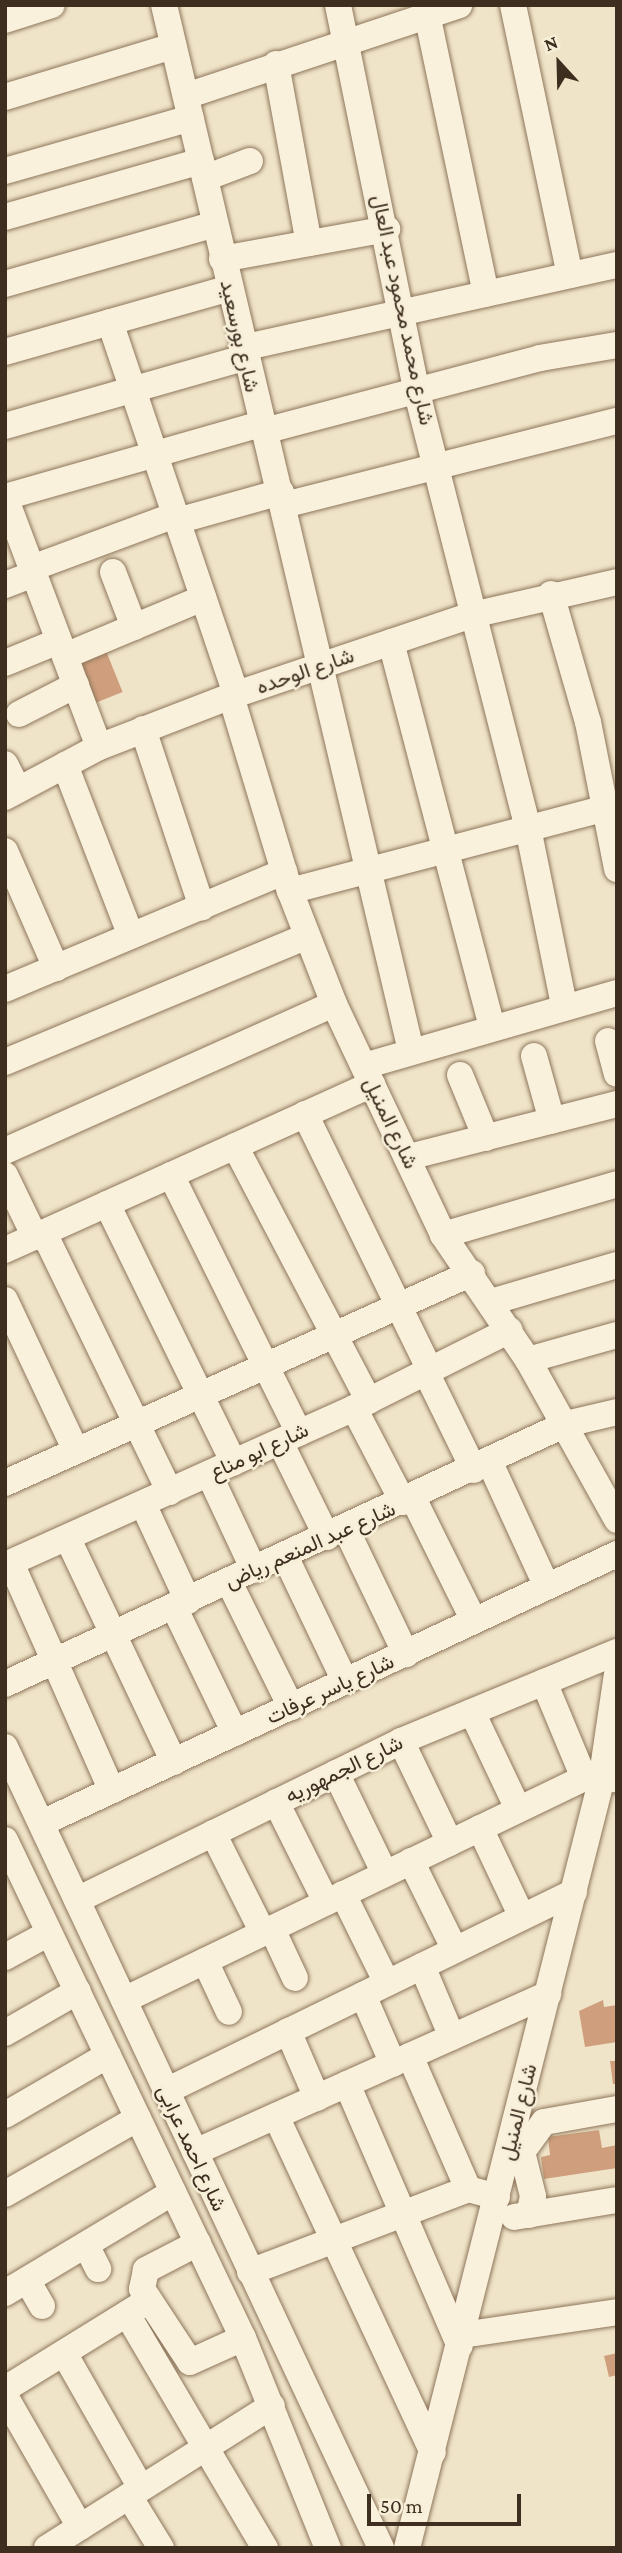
<!DOCTYPE html>
<meta charset="utf-8">
<style>
body{margin:0}
#map{position:relative;width:622px;height:2553px;overflow:hidden;background:#f0e4c8;font-family:"Crimson Pro",Vazirmatn,serif}
div>[style]{position:absolute}
[style*='--x']{left:calc(var(--x)*1px);top:calc(var(--y)*1px);width:calc(var(--w)*1px);rotate:calc(var(--a)*1deg)}
.building>*{inset:0;background:#cf9f7d;transform-origin:0 0}
.roads{filter:drop-shadow(0 0 2px #8d765c) drop-shadow(0 0 2px #8d765c)}
.minor>*{height:26px;margin:-13px;padding:0 13px;transform-origin:13px;border-radius:13px;background:#faf1dc}
span{translate:-50% -50%;white-space:nowrap;text-align:center;line-height:1.15;-webkit-text-stroke:5px #f7eed8;paint-order:stroke}
.street-label{font-size:21px;color:#3d2e20}
.frame{position:absolute;inset:0;border:7px solid #3d2e20;pointer-events:none}
.north{position:absolute;left:524px;top:28px;width:70px;height:70px;-webkit-text-stroke:5px #f7eed8;paint-order:stroke;rotate:338deg;font-size:19px;font-weight:700;line-height:28px;text-align:center;color:#3d2e20}
.north::after{content:'';display:block;margin:auto;width:24px;height:32px;background:#3d2e20;clip-path:polygon(50% 0,100% 100%,50% 72%,0 100%)}
.scale{position:absolute;left:367px;top:2494px;width:154px;height:32px;box-sizing:border-box;border:4px solid #3d2e20;border-top:0;padding-left:9px;font-size:21px;line-height:24px;white-space:nowrap;color:#3d2e20;-webkit-text-stroke:5px #f7eed8;paint-order:stroke}
</style>
<div id="map">
<div class="building">
<div style="left:102px;top:641px;width:55px;height:35px;rotate:68deg"></div>
<div style="clip-path:polygon(603px 2000px,604px 2007px,617px 2005px,617px 2042px,585px 2047px,579px 2011px)"></div>
<div style="clip-path:polygon(610px 2061px,617px 2061px,617px 2084px,613px 2084px)"></div>
<div style="clip-path:polygon(599px 2130px,602px 2148px,617px 2145px,617px 2168px,544px 2179px,541px 2157px,550px 2155px,548px 2137px)"></div>
<div style="clip-path:polygon(617px 2353px,617px 2375px,609px 2377px,604px 2356px)"></div>
</div>
<div class="roads">
<div class="minor">
<div style="--x:164;--y:5;--w:1075;--a:76.71"></div>
<div style="--x:338;--y:5;--w:392;--a:78.5"></div>
<div style="--x:416;--y:389;--w:453;--a:75.7"></div>
<div style="--x:528;--y:828;--w:181;--a:78.5"></div>
<div style="--x:513;--y:5;--w:276;--a:78.1"></div>
<div style="--x:427;--y:14;--w:286;--a:78.1"></div>
<div style="--x:5;--y:20;--w:49;--a:-17.7"></div>
<div style="--x:276;--y:64;--w:182;--a:79.6"></div>
<div style="--x:186;--y:96;--w:288;--a:-18.4"></div>
<div style="--x:5;--y:97;--w:176;--a:-16.9"></div>
<div style="--x:5;--y:171;--w:193;--a:-15.9"></div>
<div style="--x:205;--y:178;--w:48;--a:-20.7"></div>
<div style="--x:5;--y:217;--w:204;--a:-15.9"></div>
<div style="--x:222;--y:259;--w:168;--a:-10.3"></div>
<div style="--x:5;--y:284;--w:218;--a:-15.9"></div>
<div style="--x:110;--y:322;--w:394;--a:71.3"></div>
<div style="--x:242;--y:348;--w:384;--a:-12.5"></div>
<div style="--x:5;--y:352;--w:233;--a:-15.9"></div>
<div style="--x:5;--y:426;--w:248;--a:-15.9"></div>
<div style="--x:264;--y:431;--w:285;--a:-14.8"></div>
<div style="--x:540;--y:358;--w:78;--a:-9.6"></div>
<div style="--x:5;--y:497;--w:267;--a:69.4"></div>
<div style="--x:5;--y:497;--w:267;--a:-15.9"></div>
<div style="--x:284;--y:505;--w:343;--a:-14.2"></div>
<div style="--x:177;--y:521;--w:108;--a:-15.6"></div>
<div style="--x:32;--y:568;--w:153;--a:-20.3"></div>
<div style="--x:113;--y:572;--w:59;--a:69.1"></div>
<div style="--x:5;--y:585;--w:31;--a:-21"></div>
<div style="--x:551;--y:594;--w:133;--a:73.9"></div>
<div style="--x:588;--y:722;--w:150;--a:78.8"></div>
<div style="--x:391;--y:642;--w:397;--a:75.3"></div>
<div style="--x:65;--y:656;--w:150;--a:-22.8"></div>
<div style="--x:5;--y:663;--w:58;--a:-22.2"></div>
<div style="--x:231;--y:696;--w:204;--a:73.2"></div>
<div style="--x:290;--y:891;--w:121;--a:68.7"></div>
<div style="--x:334;--y:1004;--w:255;--a:64.7"></div>
<div style="--x:443;--y:1235;--w:151;--a:55.8"></div>
<div style="--x:528;--y:1360;--w:183;--a:60.9"></div>
<div style="--x:19;--y:714;--w:64;--a:-27"></div>
<div style="--x:143;--y:729;--w:188;--a:71.7"></div>
<div style="--x:5;--y:764;--w:29;--a:63"></div>
<div style="--x:65;--y:765;--w:183;--a:68.9"></div>
<div style="--x:5;--y:797;--w:106;--a:-28"></div>
<div style="--x:99;--y:747;--w:142;--a:-21.1"></div>
<div style="--x:231;--y:696;--w:254;--a:-18.6"></div>
<div style="--x:472;--y:615;--w:149;--a:-12.8"></div>
<div style="--x:5;--y:851;--w:128;--a:66.4"></div>
<div style="--x:290;--y:891;--w:338;--a:-14.7"></div>
<div style="--x:5;--y:989;--w:303;--a:-22.8"></div>
<div style="--x:608;--y:1041;--w:34;--a:75"></div>
<div style="--x:534;--y:1056;--w:67;--a:74.5"></div>
<div style="--x:5;--y:1062;--w:325;--a:-22.6"></div>
<div style="--x:364;--y:1066;--w:263;--a:-16.1"></div>
<div style="--x:460;--y:1075;--w:68;--a:67.6"></div>
<div style="--x:305;--y:1114;--w:285;--a:64"></div>
<div style="--x:235;--y:1146;--w:288;--a:62.3"></div>
<div style="--x:5;--y:1151;--w:360;--a:-24.1"></div>
<div style="--x:409;--y:1157;--w:215;--a:-14.3"></div>
<div style="--x:5;--y:1175;--w:69;--a:64.2"></div>
<div style="--x:171;--y:1175;--w:288;--a:63.6"></div>
<div style="--x:107;--y:1204;--w:288;--a:63.9"></div>
<div style="--x:44;--y:1233;--w:288;--a:64.1"></div>
<div style="--x:443;--y:1235;--w:181;--a:-16.3"></div>
<div style="--x:5;--y:1250;--w:403;--a:-24.3"></div>
<div style="--x:5;--y:1300;--w:167;--a:64.8"></div>
<div style="--x:491;--y:1302;--w:131;--a:-16.4"></div>
<div style="--x:528;--y:1360;--w:92;--a:-15.7"></div>
<div style="--x:426;--y:1372;--w:109;--a:63.9"></div>
<div style="--x:354;--y:1408;--w:106;--a:62.5"></div>
<div style="--x:280;--y:1442;--w:106;--a:63.7"></div>
<div style="--x:490;--y:1463;--w:136;--a:65.3"></div>
<div style="--x:209;--y:1474;--w:106;--a:64.9"></div>
<div style="--x:5;--y:1483;--w:512;--a:-24.21"></div>
<div style="--x:413;--y:1498;--w:137;--a:63.6"></div>
<div style="--x:143;--y:1504;--w:107;--a:65.1"></div>
<div style="--x:346;--y:1529;--w:139;--a:64.4"></div>
<div style="--x:68;--y:1539;--w:247;--a:64.6"></div>
<div style="--x:285;--y:1556;--w:139;--a:64.4"></div>
<div style="--x:11;--y:1563;--w:249;--a:66.1"></div>
<div style="--x:5;--y:1565;--w:383;--a:-24.2"></div>
<div style="--x:354;--y:1408;--w:174;--a:-26.6"></div>
<div style="--x:229;--y:1582;--w:140;--a:63.6"></div>
<div style="--x:174;--y:1607;--w:140;--a:64.2"></div>
<div style="--x:544;--y:1682;--w:104;--a:67.4"></div>
<div style="--x:5;--y:1684;--w:618;--a:-24.87"></div>
<div style="--x:566;--y:1424;--w:52;--a:-13.2"></div>
<div style="--x:472;--y:1712;--w:107;--a:64.6"></div>
<div style="--x:401;--y:1741;--w:113;--a:64.3"></div>
<div style="--x:5;--y:1747;--w:885;--a:64.85"></div>
<div style="--x:336;--y:1773;--w:112;--a:64.1"></div>
<div style="--x:276;--y:1802;--w:112;--a:63.4"></div>
<div style="--x:42;--y:1823;--w:635;--a:-25.07"></div>
<div style="--x:480;--y:1828;--w:98;--a:64.7"></div>
<div style="--x:213;--y:1833;--w:112;--a:63.4"></div>
<div style="--x:5;--y:1840;--w:552;--a:64.46"></div>
<div style="--x:243;--y:2338;--w:227;--a:68"></div>
<div style="--x:411;--y:1861;--w:99;--a:63.7"></div>
<div style="--x:343;--y:1894;--w:99;--a:63.7"></div>
<div style="--x:77;--y:1900;--w:361;--a:-26.1"></div>
<div style="--x:401;--y:1741;--w:234;--a:-22.4"></div>
<div style="--x:272;--y:1929;--w:54;--a:64.9"></div>
<div style="--x:5;--y:1957;--w:50;--a:-28.6"></div>
<div style="--x:205;--y:1961;--w:56;--a:64.8"></div>
<div style="--x:422;--y:1966;--w:77;--a:67.1"></div>
<div style="--x:363;--y:1995;--w:75;--a:66.5"></div>
<div style="--x:124;--y:2000;--w:511;--a:-25.76"></div>
<div style="--x:584;--y:1778;--w:33;--a:2"></div>
<div style="--x:288;--y:2031;--w:73;--a:66.6"></div>
<div style="--x:5;--y:2033;--w:84;--a:-29.9"></div>
<div style="--x:410;--y:2056;--w:145;--a:66.4"></div>
<div style="--x:347;--y:2084;--w:285;--a:66.7"></div>
<div style="--x:166;--y:2091;--w:454;--a:-26"></div>
<div style="--x:5;--y:2115;--w:119;--a:-30.2"></div>
<div style="--x:276;--y:2116;--w:371;--a:65"></div>
<div style="--x:195;--y:2152;--w:387;--a:-24.1"></div>
<div style="--x:5;--y:2194;--w:153;--a:-29.7"></div>
<div style="--x:529;--y:2215;--w:19;--a:-78"></div>
<div style="--x:533;--y:2196;--w:45;--a:-104"></div>
<div style="--x:522;--y:2152;--w:37;--a:-54"></div>
<div style="--x:544;--y:2122;--w:74;--a:-10.1"></div>
<div style="--x:514;--y:2217;--w:104;--a:-9.4"></div>
<div style="--x:198;--y:2243;--w:59;--a:152.6"></div>
<div style="--x:146;--y:2270;--w:19;--a:102"></div>
<div style="--x:142;--y:2289;--w:87;--a:56.7"></div>
<div style="--x:190;--y:2362;--w:58;--a:-24.4"></div>
<div style="--x:86;--y:2245;--w:27;--a:63"></div>
<div style="--x:250;--y:2272;--w:233;--a:-20.8"></div>
<div style="--x:468;--y:2189;--w:30;--a:15"></div>
<div style="--x:27;--y:2280;--w:30;--a:60"></div>
<div style="--x:5;--y:2293;--w:196;--a:-31"></div>
<div style="--x:127;--y:2314;--w:272;--a:59.5"></div>
<div style="--x:462;--y:2335;--w:157;--a:-8.4"></div>
<div style="--x:64;--y:2353;--w:155;--a:60.3"></div>
<div style="--x:5;--y:2389;--w:160;--a:-31.7"></div>
<div style="--x:5;--y:2396;--w:151;--a:60.2"></div>
<div style="--x:129;--y:2496;--w:61;--a:58.4"></div>
<div style="--x:47;--y:2548;--w:266;--a:-32.3"></div>
<div style="--x:407;--y:2548;--w:790;--a:-75.79"></div>
<div style="--x:601;--y:1782;--w:109;--a:-81.6"></div>
</div>
</div>
<div class="street-label">
<span style="left:403px;top:310px;rotate:78deg">شارع محمد محمود عبد العال</span>
<span style="left:240px;top:336px;rotate:77deg">شارع بورسعيد</span>
<span style="left:305px;top:671px;rotate:-19deg">شارع الوحده</span>
<span style="left:391px;top:1123px;rotate:64deg">شارع المنيل</span>
<span style="left:259px;top:1451px;rotate:-25deg">شارع ابو مناع</span>
<span style="left:310px;top:1545px;rotate:-24deg">شارع عبد المنعم رياض</span>
<span style="left:330px;top:1689px;rotate:-25deg">شارع ياسر عرفات</span>
<span style="left:344px;top:1769px;rotate:-26deg">شارع الجمهوريه</span>
<span style="left:518px;top:2112px;rotate:-76deg">شارع المنيل</span>
<span style="left:192px;top:2148px;rotate:65deg">شارع احمد عرابى</span>
</div>
<div class="frame"></div>
<div class="north">N</div>
<div class="scale">50 m</div>
</div>
